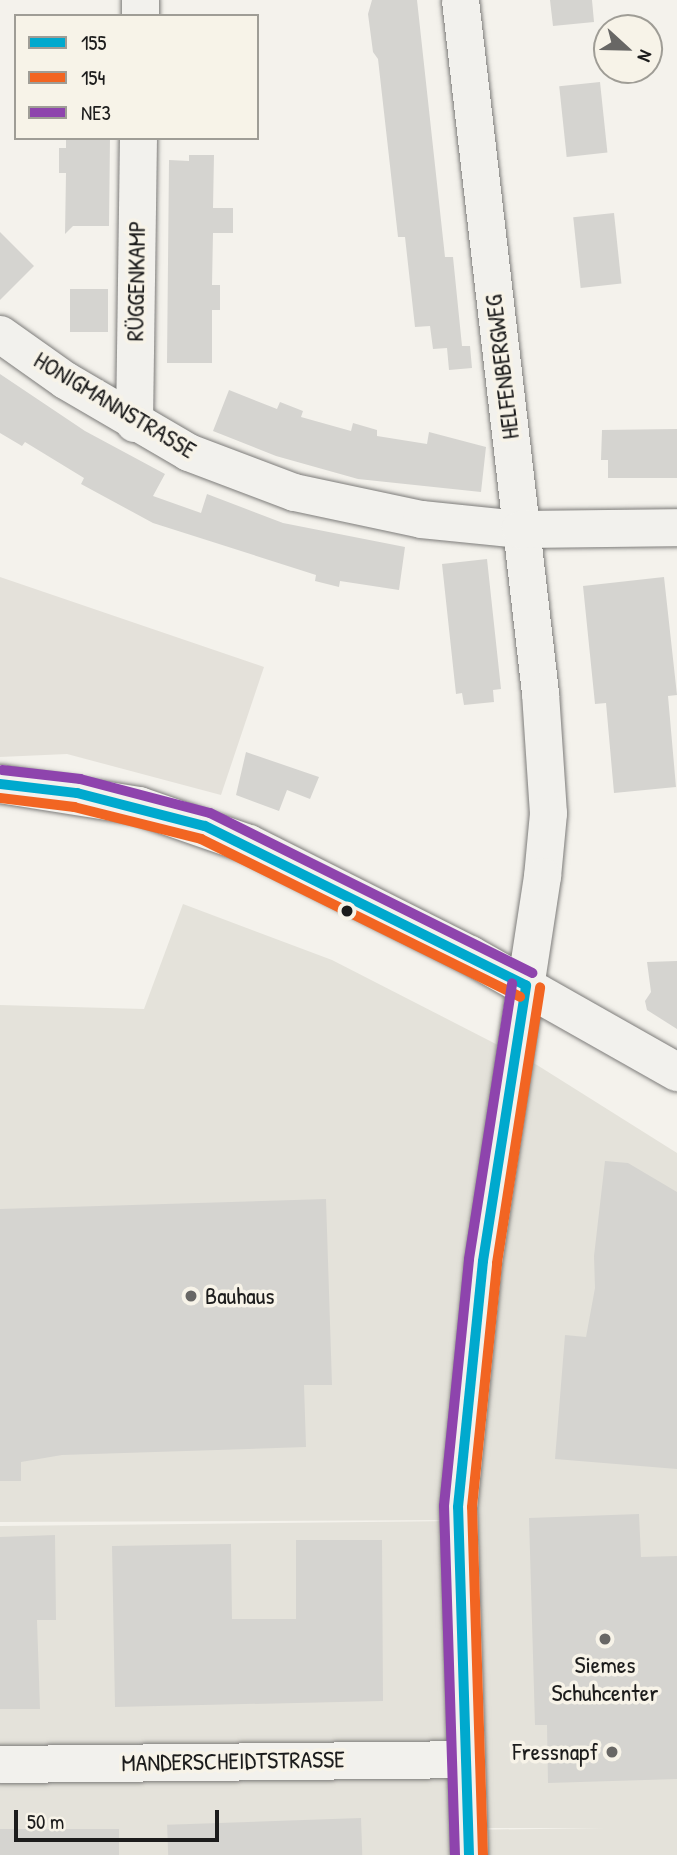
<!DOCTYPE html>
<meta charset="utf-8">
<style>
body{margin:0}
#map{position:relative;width:677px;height:1855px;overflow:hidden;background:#f4f2ec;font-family:"Patrick Hand",sans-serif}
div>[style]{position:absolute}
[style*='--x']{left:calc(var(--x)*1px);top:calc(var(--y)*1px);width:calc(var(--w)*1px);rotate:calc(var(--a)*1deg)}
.built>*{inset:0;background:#e4e2da}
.green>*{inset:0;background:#e4e1da}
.building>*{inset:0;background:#d5d4d0;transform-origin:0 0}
.roads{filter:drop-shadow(0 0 2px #7d7c7a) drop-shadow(0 0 2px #7d7c7a)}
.minor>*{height:37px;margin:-18.5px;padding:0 18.5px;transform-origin:18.5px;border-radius:18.5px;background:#f2f1ed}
.major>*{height:38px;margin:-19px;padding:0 19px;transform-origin:19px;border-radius:19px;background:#f2f1ed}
.bus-1>*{height:10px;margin:-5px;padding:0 5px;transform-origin:5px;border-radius:5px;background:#00a9ce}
.bus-2>*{height:10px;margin:-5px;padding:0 5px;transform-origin:5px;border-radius:5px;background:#f26522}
.bus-3>*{height:10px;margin:-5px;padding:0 5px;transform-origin:5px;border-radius:5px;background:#8e44ad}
.dots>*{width:19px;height:19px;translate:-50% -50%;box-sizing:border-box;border:4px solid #f7f3e8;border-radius:50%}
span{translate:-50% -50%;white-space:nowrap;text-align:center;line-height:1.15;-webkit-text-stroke:7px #f7f3e8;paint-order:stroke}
.street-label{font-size:24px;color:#1c1c1c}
.poi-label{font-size:24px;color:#1c1c1c}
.left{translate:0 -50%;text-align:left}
.right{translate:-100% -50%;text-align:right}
.legend{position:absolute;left:14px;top:14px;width:245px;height:126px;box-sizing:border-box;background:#f7f3e8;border:2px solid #9f9d96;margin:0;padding:9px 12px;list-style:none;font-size:21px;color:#1c1c1c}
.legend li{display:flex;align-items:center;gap:14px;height:35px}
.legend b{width:35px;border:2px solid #9f9d96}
.north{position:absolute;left:593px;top:14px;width:70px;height:70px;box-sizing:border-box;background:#f7f3e8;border:2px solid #9f9d96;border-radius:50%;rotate:112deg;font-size:19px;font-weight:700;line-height:28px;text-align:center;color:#1c1c1c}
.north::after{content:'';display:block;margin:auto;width:24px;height:32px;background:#686765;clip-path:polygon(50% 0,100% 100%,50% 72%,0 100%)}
.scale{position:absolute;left:14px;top:1810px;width:205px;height:32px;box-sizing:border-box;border:4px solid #1c1c1c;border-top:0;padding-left:9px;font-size:21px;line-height:24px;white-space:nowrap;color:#1c1c1c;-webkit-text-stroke:5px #f7f3e8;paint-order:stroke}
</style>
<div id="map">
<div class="built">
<div style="clip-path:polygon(183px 904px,332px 960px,537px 1065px,677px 1153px,677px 1855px,0 1855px,0 1526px,455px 1521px,466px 1830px,605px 1828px,469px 1828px,460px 1520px,0 1522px,0 1005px,144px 1009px)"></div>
</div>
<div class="green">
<div style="clip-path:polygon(0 577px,264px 667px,221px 795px,67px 754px,0 757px)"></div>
</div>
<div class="building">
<div style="clip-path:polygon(372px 0,417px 0,445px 257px,453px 257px,462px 346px,470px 346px,472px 368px,449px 370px,447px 348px,433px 349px,430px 326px,415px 327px,405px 237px,398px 237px,378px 59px,373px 52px,368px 14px)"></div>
<div style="clip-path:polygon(550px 0,592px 0,594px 22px,553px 26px)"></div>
<div style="left:600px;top:82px;width:71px;height:41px;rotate:84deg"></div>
<div style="clip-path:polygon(66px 138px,110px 138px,109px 226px,73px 226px,65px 234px,66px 173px,59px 173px,59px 148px,66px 148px)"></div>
<div style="clip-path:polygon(189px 155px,214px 155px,213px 208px,233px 208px,233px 233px,213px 233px,212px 285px,220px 285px,220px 310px,212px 310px,212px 363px,167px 363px,169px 160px,189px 161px)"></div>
<div style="left:614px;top:213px;width:71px;height:41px;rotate:84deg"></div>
<div style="clip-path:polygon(0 232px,34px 266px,0 300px)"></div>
<div style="left:70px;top:289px;width:38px;height:43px"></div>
<div style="clip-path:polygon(0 374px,85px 431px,165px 474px,153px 496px,201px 513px,207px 494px,283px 523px,405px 547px,399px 590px,340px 581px,339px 587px,315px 581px,316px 575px,153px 523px,81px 484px,84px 478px,25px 442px,22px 446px,0 433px)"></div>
<div style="clip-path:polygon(229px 390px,277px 409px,280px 402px,303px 411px,301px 417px,351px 431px,353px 423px,377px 430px,377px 436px,427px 444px,429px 432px,486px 447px,481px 492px,358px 479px,276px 456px,213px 431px)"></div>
<div style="clip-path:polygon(677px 429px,677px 478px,608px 478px,608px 460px,601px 460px,602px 430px)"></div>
<div style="clip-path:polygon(487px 559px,501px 689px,493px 690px,494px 702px,464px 705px,462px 693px,456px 694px,442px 564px)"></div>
<div style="clip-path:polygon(664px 577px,677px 695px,668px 696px,676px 787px,614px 793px,606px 703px,595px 704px,583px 586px)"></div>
<div style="clip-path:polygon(246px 752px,319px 777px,310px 799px,287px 790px,279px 811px,236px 795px)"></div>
<div style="clip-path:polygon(677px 961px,677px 1029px,647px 1010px,645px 1001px,651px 992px,647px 962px)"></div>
<div style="clip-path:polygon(605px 1161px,628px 1163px,677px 1192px,677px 1469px,555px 1459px,565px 1335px,586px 1337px,595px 1288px,594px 1256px)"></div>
<div style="clip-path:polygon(326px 1199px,332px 1385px,304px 1385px,306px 1447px,62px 1455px,21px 1462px,21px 1481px,0 1481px,0 1209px)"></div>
<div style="clip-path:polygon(639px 1514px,641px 1557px,677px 1556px,677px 1779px,548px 1783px,547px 1725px,535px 1725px,529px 1518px)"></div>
<div style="clip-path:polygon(55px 1535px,56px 1620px,37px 1620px,40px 1709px,0 1709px,0 1537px)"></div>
<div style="clip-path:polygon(296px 1540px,382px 1540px,383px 1701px,115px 1707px,112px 1546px,231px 1544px,232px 1619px,296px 1619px)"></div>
<div style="left:361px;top:1818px;width:37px;height:194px;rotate:88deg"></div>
<div style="left:119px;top:1829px;width:26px;height:119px;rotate:90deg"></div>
</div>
<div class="roads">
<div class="minor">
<div style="--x:460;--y:0;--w:698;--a:83.41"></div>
<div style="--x:540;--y:693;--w:120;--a:86.2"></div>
<div style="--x:548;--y:813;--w:63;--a:95.4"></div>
<div style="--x:542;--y:876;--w:389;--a:98.7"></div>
<div style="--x:483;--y:1261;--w:247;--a:95.8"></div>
<div style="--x:458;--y:1507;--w:348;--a:88.2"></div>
<div style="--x:140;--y:16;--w:16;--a:-90"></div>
<div style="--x:0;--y:334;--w:80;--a:35.3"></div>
<div style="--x:65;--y:380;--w:143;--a:30.3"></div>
<div style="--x:188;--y:452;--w:113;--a:20.7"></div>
<div style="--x:294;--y:492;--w:130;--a:12"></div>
<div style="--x:421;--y:519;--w:100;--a:5.8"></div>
<div style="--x:520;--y:529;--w:157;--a:-0.7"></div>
<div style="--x:134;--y:423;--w:285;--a:-89.2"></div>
<div style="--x:0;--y:1764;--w:466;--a:-0.6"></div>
</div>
<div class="major">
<div style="--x:0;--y:784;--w:141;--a:9"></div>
<div style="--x:139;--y:806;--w:116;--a:19.1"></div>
<div style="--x:249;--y:844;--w:247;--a:26.7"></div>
<div style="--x:470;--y:955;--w:238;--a:29.5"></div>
</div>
</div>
<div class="bus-1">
<div style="--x:0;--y:784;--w:78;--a:6.7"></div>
<div style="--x:77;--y:793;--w:132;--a:14.5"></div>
<div style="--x:205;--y:826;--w:358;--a:26.4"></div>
<div style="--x:469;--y:1855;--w:348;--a:-91.8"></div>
<div style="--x:458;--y:1507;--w:247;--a:-84.2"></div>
<div style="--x:483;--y:1261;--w:279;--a:-81.1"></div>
</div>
<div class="bus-2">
<div style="--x:0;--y:798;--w:75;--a:6.9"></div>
<div style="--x:74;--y:807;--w:131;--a:14.1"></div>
<div style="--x:201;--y:839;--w:356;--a:26.3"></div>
<div style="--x:483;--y:1855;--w:348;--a:-91.8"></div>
<div style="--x:472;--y:1507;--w:245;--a:-84.1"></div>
<div style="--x:497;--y:1263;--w:279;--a:-81.1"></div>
</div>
<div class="bus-3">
<div style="--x:2;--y:770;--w:79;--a:6.6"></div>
<div style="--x:80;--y:779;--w:134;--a:14.7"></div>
<div style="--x:210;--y:813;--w:360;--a:26.4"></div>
<div style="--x:455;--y:1855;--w:349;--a:-91.8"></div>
<div style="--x:444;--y:1506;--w:248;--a:-84.2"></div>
<div style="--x:469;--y:1259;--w:279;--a:-81.1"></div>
</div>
<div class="dots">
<div style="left:347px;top:911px;background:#1c1c1c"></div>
<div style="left:191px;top:1296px;background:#686765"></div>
<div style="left:605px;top:1639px;background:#686765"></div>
<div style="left:612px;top:1752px;background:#686765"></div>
</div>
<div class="street-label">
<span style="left:136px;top:281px;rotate:-89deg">RÜGGENKAMP</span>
<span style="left:502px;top:367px;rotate:-97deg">HELFENBERGWEG</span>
<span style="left:115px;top:405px;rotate:31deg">HONIGMANNSTRASSE</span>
<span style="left:233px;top:1761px;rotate:-1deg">MANDERSCHEIDTSTRASSE</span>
</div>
<div class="poi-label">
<span class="left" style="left:205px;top:1296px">Bauhaus</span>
<span style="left:605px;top:1679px">Siemes<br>Schuhcenter</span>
<span class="right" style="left:598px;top:1752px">Fressnapf</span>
</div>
<ul class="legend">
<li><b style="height:9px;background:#00a9ce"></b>155</li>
<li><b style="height:9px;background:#f26522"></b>154</li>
<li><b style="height:9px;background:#8e44ad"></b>NE3</li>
</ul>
<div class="north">N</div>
<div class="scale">50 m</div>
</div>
